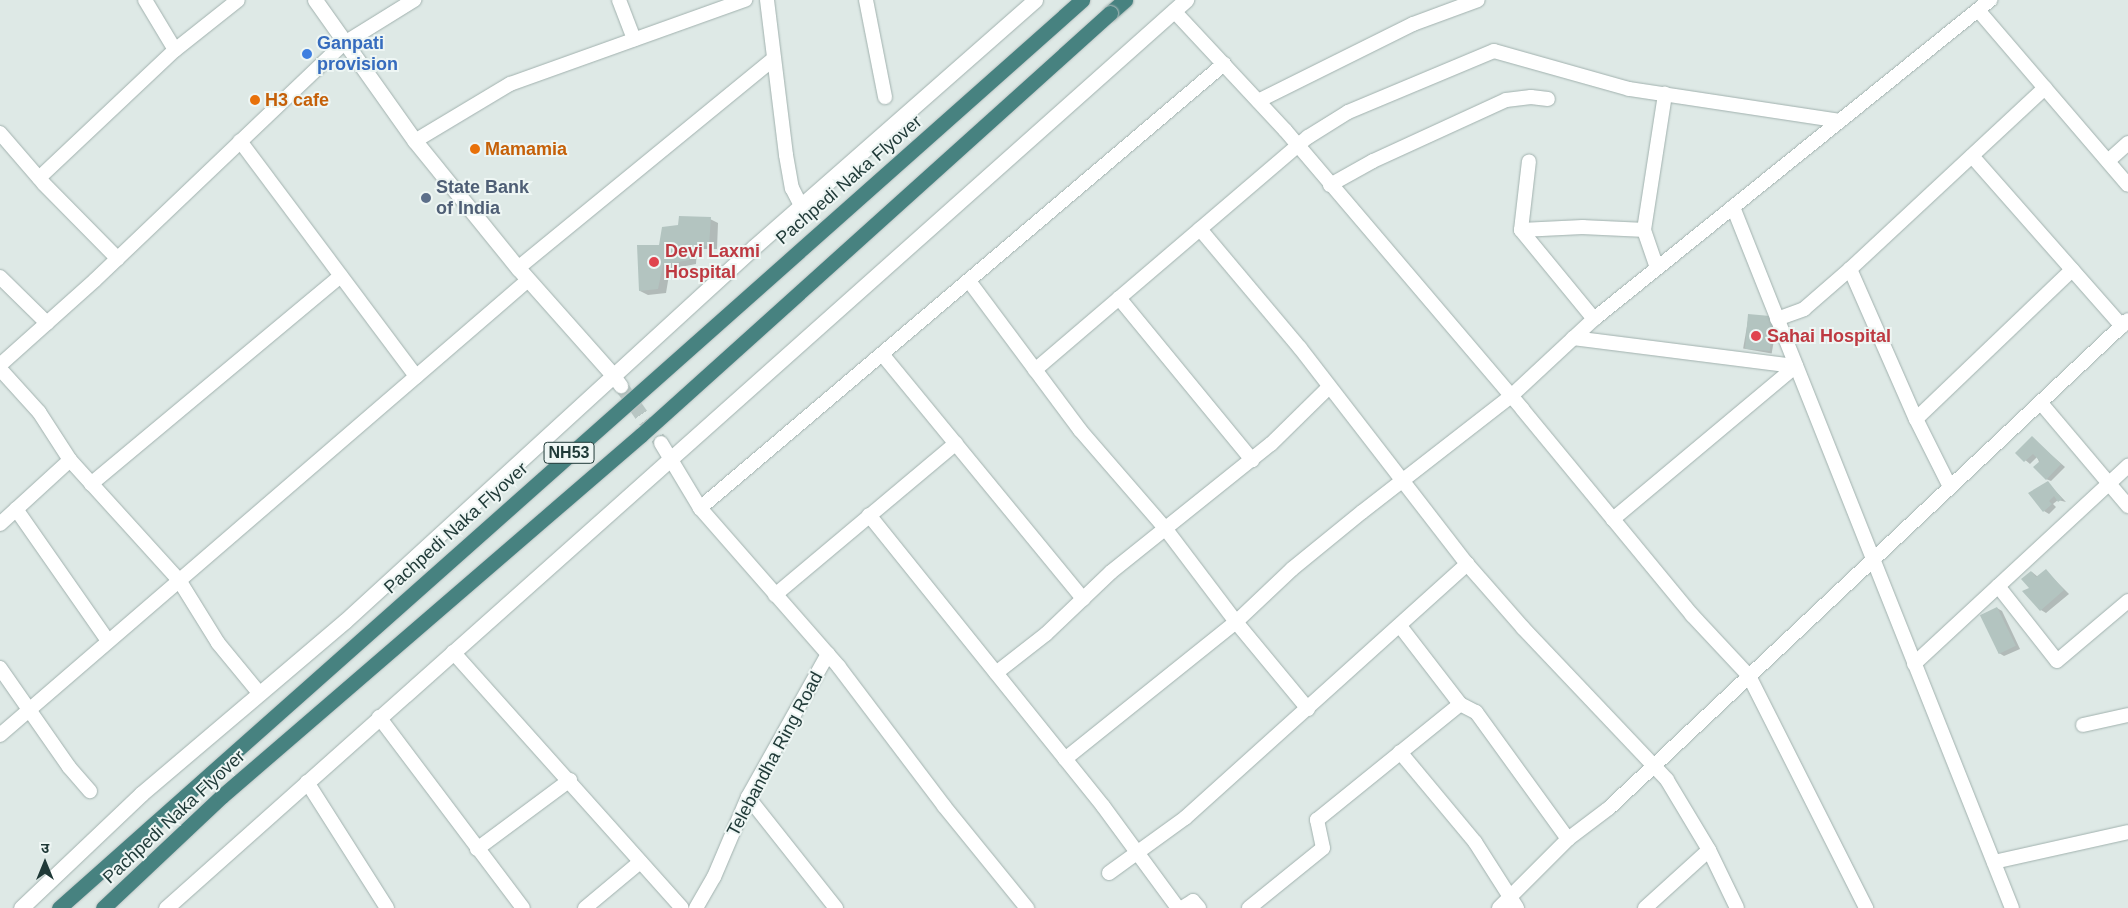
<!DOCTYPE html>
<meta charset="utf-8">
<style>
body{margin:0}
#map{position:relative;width:2128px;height:908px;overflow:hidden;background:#dee9e6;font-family:Helvetica,"Noto Sans Devanagari",sans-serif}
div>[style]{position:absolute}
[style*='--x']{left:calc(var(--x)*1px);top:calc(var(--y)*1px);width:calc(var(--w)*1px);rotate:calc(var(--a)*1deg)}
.shadow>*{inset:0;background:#0003;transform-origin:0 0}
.building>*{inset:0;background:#b3c4c0;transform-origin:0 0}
.minor-tunnel>*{height:14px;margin-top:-7px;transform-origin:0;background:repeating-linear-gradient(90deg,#b8c6c3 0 14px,transparent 0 21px)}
.roads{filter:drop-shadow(0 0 1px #a1b1ae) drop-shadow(0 0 1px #a1b1ae)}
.minor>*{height:14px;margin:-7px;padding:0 7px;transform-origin:7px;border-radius:7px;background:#fff}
.tertiary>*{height:15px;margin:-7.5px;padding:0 7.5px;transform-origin:7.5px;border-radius:7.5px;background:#fff}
.secondary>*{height:15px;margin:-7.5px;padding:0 7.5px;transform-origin:7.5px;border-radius:7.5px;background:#fff}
.trunk>*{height:15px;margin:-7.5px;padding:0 7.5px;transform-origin:7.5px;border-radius:7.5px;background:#478280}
.bridges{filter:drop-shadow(0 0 1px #bcc4c3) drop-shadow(0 0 1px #bcc4c3)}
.trunk-bridge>*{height:15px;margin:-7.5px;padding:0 7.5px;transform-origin:7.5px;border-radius:7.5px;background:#478280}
.dots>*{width:14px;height:14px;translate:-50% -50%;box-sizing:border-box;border:2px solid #eef6f4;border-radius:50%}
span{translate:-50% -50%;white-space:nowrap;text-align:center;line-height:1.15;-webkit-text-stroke:4px #eef6f4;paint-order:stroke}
.shield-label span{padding:1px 4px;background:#eef6f4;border:1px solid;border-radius:4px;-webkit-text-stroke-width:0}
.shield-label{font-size:16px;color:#1f3937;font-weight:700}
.shop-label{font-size:18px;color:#366cbe;font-weight:700}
.left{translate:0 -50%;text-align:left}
.food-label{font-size:18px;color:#c56008;font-weight:700}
.street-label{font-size:18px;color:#1f3937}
.service-label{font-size:18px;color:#4e5e75;font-weight:700}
.health-label{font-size:18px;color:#be3a42;font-weight:700}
.north{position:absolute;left:20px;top:838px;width:50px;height:50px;-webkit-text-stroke:4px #eef6f4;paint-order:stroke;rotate:0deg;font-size:14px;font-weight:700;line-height:20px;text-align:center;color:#1f3937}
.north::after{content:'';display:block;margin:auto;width:18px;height:22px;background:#1f3937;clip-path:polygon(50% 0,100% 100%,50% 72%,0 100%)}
</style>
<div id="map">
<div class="shadow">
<div style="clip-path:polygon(710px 219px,718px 223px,717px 249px,697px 249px,696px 264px,670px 269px,666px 293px,648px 295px,640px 291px,661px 246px)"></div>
<div style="left:1749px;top:315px;width:29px;height:34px;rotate:10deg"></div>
<div style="clip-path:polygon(2032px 438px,2065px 467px,2051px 481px,2046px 479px,2037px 457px,2030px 464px,2017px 453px)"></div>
<div style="clip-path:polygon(2048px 483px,2066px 502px,2058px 500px,2053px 504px,2056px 507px,2049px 514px,2044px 511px)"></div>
<div style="clip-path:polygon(2046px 571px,2069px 594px,2046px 613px,2041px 610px,2031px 588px,2032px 572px,2038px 577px)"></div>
<div style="clip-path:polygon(1997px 608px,2002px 611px,2020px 649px,2004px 656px,1999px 653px,1982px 615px)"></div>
</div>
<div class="building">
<div style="clip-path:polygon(679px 216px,711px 217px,709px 246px,689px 245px,689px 260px,663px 265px,658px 289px,639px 291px,637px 245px,659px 245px,662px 227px,678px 225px)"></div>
<div style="left:1748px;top:314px;width:25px;height:35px;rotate:5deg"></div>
<div style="clip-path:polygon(2032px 436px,2061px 464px,2046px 480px,2033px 467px,2040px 461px,2033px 454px,2024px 462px,2015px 453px)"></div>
<div style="clip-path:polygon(2048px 481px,2062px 499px,2058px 502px,2054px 496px,2049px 501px,2052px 504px,2043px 512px,2028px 493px)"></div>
<div style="clip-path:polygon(2046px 569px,2064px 590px,2040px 611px,2022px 591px,2029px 588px,2021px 579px,2031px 571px,2036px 577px)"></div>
<div style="left:1997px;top:607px;width:43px;height:19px;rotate:64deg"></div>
</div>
<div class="minor-tunnel">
<div style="--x:621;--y:386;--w:70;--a:54.9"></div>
</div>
<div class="roads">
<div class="minor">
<div style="--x:145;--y:0;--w:58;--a:59"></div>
<div style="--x:619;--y:0;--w:42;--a:69"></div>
<div style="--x:767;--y:0;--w:156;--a:83"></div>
<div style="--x:786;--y:155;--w:34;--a:80"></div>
<div style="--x:792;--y:188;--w:20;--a:63"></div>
<div style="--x:866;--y:0;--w:99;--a:78.9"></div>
<div style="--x:1978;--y:10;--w:230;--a:49.4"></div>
<div style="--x:1174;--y:11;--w:163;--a:47"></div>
<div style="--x:1285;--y:130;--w:367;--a:49.6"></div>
<div style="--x:1523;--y:410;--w:266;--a:50.5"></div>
<div style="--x:1692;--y:615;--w:83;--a:46.9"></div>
<div style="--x:1749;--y:676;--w:260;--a:63.2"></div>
<div style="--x:1258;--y:101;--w:173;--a:-26.4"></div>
<div style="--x:1413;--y:24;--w:69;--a:-20.3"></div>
<div style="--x:0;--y:133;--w:67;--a:49.2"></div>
<div style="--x:44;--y:184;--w:105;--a:45.4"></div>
<div style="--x:240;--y:141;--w:294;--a:53.2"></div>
<div style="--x:415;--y:141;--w:111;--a:-31"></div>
<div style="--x:510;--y:84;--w:250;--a:-19.7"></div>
<div style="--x:1972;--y:156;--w:227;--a:48.6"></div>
<div style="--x:2108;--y:161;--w:27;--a:-42"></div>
<div style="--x:39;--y:178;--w:187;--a:-43.3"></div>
<div style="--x:175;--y:50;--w:80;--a:-38.4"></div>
<div style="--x:1330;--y:185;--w:49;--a:-29.2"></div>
<div style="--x:1373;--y:161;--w:146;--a:-24.6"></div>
<div style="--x:1506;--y:100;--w:25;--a:-7"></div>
<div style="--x:1531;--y:97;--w:17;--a:7"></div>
<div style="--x:1733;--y:207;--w:754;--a:68.3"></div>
<div style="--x:1200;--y:229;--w:155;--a:50"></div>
<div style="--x:1300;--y:348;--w:273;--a:52.3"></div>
<div style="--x:1467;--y:564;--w:85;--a:48.8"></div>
<div style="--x:1523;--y:628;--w:209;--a:46.5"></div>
<div style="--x:1667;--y:780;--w:82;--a:59"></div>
<div style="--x:1709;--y:850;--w:64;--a:64.2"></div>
<div style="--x:1521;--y:230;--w:69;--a:-83.4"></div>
<div style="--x:518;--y:268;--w:330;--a:-39.3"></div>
<div style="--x:1657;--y:268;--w:40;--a:-108.9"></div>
<div style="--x:1644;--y:230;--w:138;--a:-81.2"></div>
<div style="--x:1850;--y:269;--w:164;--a:66.3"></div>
<div style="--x:1916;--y:419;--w:76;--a:63.4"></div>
<div style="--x:0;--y:277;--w:66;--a:44.4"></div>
<div style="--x:969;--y:281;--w:186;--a:53.3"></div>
<div style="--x:1080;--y:430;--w:130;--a:49.1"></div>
<div style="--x:1165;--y:528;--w:118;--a:52.9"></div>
<div style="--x:1236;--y:622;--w:113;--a:50.4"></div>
<div style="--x:1119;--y:298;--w:210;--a:50.6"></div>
<div style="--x:1594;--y:319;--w:115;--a:-129.4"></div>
<div style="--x:1521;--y:230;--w:62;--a:-2.8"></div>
<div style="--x:1583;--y:227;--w:61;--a:2.8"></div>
<div style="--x:1777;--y:319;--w:29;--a:-20"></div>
<div style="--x:1804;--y:309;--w:61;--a:-41"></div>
<div style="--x:1850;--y:269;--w:266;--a:-42.9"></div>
<div style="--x:1573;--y:338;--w:225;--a:7.2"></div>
<div style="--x:1796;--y:366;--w:239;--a:140.1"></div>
<div style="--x:882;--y:354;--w:317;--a:50.6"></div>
<div style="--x:0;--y:365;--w:127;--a:-41.8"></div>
<div style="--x:95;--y:280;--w:342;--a:-43.6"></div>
<div style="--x:343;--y:44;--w:84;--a:-31.8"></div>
<div style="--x:0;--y:369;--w:58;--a:47.8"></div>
<div style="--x:39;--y:412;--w:57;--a:57.1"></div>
<div style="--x:70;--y:460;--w:162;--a:47.8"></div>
<div style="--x:179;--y:580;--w:74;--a:58.2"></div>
<div style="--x:218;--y:643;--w:66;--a:50.5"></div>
<div style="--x:1035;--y:370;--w:359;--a:-40.5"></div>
<div style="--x:1308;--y:137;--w:47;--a:-32"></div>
<div style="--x:1348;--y:112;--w:158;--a:-22.7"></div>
<div style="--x:1494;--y:51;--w:140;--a:15.7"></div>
<div style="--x:1629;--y:89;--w:213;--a:8.6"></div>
<div style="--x:613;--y:375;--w:14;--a:54"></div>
<div style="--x:2041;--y:403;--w:135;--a:49.8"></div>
<div style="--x:1916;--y:419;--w:216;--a:-43.7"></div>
<div style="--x:661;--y:443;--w:76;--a:59"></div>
<div style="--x:700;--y:508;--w:211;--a:48.8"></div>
<div style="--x:839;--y:667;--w:174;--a:52.9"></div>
<div style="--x:944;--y:806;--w:132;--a:50.9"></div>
<div style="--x:91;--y:484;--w:325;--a:-39.8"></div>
<div style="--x:700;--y:508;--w:687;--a:-40.28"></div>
<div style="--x:16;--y:509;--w:161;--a:55.1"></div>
<div style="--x:869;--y:515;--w:373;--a:51.2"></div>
<div style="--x:1103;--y:806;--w:127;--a:53.7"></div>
<div style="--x:0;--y:524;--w:95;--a:-42.4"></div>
<div style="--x:1998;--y:586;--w:95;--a:51.8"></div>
<div style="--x:2057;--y:661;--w:93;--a:-40.2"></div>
<div style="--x:775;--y:595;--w:236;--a:-40"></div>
<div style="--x:1400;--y:626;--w:98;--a:52.4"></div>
<div style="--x:1460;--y:704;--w:18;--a:27"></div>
<div style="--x:1476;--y:712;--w:157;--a:54.1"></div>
<div style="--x:453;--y:652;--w:343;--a:48.2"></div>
<div style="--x:1914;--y:664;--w:292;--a:-42.8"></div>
<div style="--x:0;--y:668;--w:121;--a:55.1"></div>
<div style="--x:69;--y:767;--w:32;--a:49"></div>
<div style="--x:996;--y:673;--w:63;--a:-38"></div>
<div style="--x:1046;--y:634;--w:90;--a:-43.6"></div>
<div style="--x:1111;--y:572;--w:205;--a:-38.7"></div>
<div style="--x:1271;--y:444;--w:81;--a:-44.5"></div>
<div style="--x:379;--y:717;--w:239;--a:53"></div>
<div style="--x:2083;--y:725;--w:46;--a:-12.5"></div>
<div style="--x:0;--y:735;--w:697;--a:-40.75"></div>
<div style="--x:1400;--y:752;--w:117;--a:50.2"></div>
<div style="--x:1475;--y:842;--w:78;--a:57.5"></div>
<div style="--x:1065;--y:759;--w:219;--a:-38.7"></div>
<div style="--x:1236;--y:622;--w:77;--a:-43.4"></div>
<div style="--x:1292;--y:569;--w:90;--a:-39.2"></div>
<div style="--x:1362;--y:512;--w:189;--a:-37.9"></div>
<div style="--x:1511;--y:396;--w:113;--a:-42.9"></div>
<div style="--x:1594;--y:319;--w:509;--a:-38.85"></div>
<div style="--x:307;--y:782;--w:149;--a:57.6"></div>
<div style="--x:748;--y:797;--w:142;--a:51.6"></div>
<div style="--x:477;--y:849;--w:116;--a:-36.6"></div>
<div style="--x:1994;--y:862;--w:137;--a:-12.6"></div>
<div style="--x:1109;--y:873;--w:94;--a:-35.9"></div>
<div style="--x:1185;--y:818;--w:380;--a:-42"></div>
<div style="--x:585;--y:908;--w:72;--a:-39.9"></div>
<div style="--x:696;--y:908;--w:36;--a:-60"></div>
<div style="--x:714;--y:877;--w:87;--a:-67"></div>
<div style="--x:748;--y:797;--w:164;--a:-60.8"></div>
<div style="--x:1182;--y:908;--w:13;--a:-32"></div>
<div style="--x:1193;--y:901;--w:9;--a:49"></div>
<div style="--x:1249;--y:908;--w:95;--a:-39"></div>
<div style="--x:1323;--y:848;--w:29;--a:-102"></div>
<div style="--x:1317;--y:820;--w:184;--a:-39"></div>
<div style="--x:1499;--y:908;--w:98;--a:-45"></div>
<div style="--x:1568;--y:839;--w:51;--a:-37.1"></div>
<div style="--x:1609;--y:808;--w:712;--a:-43.24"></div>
<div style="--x:1645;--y:908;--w:86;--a:-42.2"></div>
</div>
<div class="tertiary">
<div style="--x:315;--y:0;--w:173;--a:54.7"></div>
<div style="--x:415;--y:141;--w:164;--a:51"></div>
<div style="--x:518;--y:268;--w:143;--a:48.4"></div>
</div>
<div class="secondary">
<div style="--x:21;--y:908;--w:166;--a:-43.5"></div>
<div style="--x:141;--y:794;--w:267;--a:-40.3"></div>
<div style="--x:345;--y:621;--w:554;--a:-42.44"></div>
<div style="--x:754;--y:247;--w:374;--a:-41.3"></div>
<div style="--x:166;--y:908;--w:1366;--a:-41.68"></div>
</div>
<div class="trunk">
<div style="--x:1110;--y:13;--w:20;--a:-41"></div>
</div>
</div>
<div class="bridges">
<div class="trunk-bridge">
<div style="--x:59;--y:908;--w:1368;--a:-41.59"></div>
<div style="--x:103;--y:908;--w:163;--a:-43.3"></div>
<div style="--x:222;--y:796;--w:553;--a:-40.75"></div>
<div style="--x:641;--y:435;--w:631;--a:-41.98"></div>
</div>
</div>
<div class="dots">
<div style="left:307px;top:54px;background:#3f7fe0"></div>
<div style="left:255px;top:100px;background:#e8710a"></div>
<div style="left:475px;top:149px;background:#e8710a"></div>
<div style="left:426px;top:198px;background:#5c6f8a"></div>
<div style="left:654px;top:262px;background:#e0444e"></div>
<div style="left:1756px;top:336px;background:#e0444e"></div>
</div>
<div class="shield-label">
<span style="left:569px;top:453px">NH53</span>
</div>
<div class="shop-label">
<span class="left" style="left:317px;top:54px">Ganpati<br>provision</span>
</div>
<div class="food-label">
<span class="left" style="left:265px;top:100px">H3 cafe</span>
<span class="left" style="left:485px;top:149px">Mamamia</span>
</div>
<div class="street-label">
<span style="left:849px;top:180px;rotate:-41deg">Pachpedi Naka Flyover</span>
<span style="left:456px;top:528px;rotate:-42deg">Pachpedi Naka Flyover</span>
<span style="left:775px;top:754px;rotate:-62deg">Telebandha Ring Road</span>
<span style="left:174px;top:817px;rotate:-43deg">Pachpedi Naka Flyover</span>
</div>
<div class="service-label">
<span class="left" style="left:436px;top:198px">State Bank<br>of India</span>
</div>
<div class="health-label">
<span class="left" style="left:665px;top:262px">Devi Laxmi<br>Hospital</span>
<span class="left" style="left:1767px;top:336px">Sahai Hospital</span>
</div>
<div class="north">उ</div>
</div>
